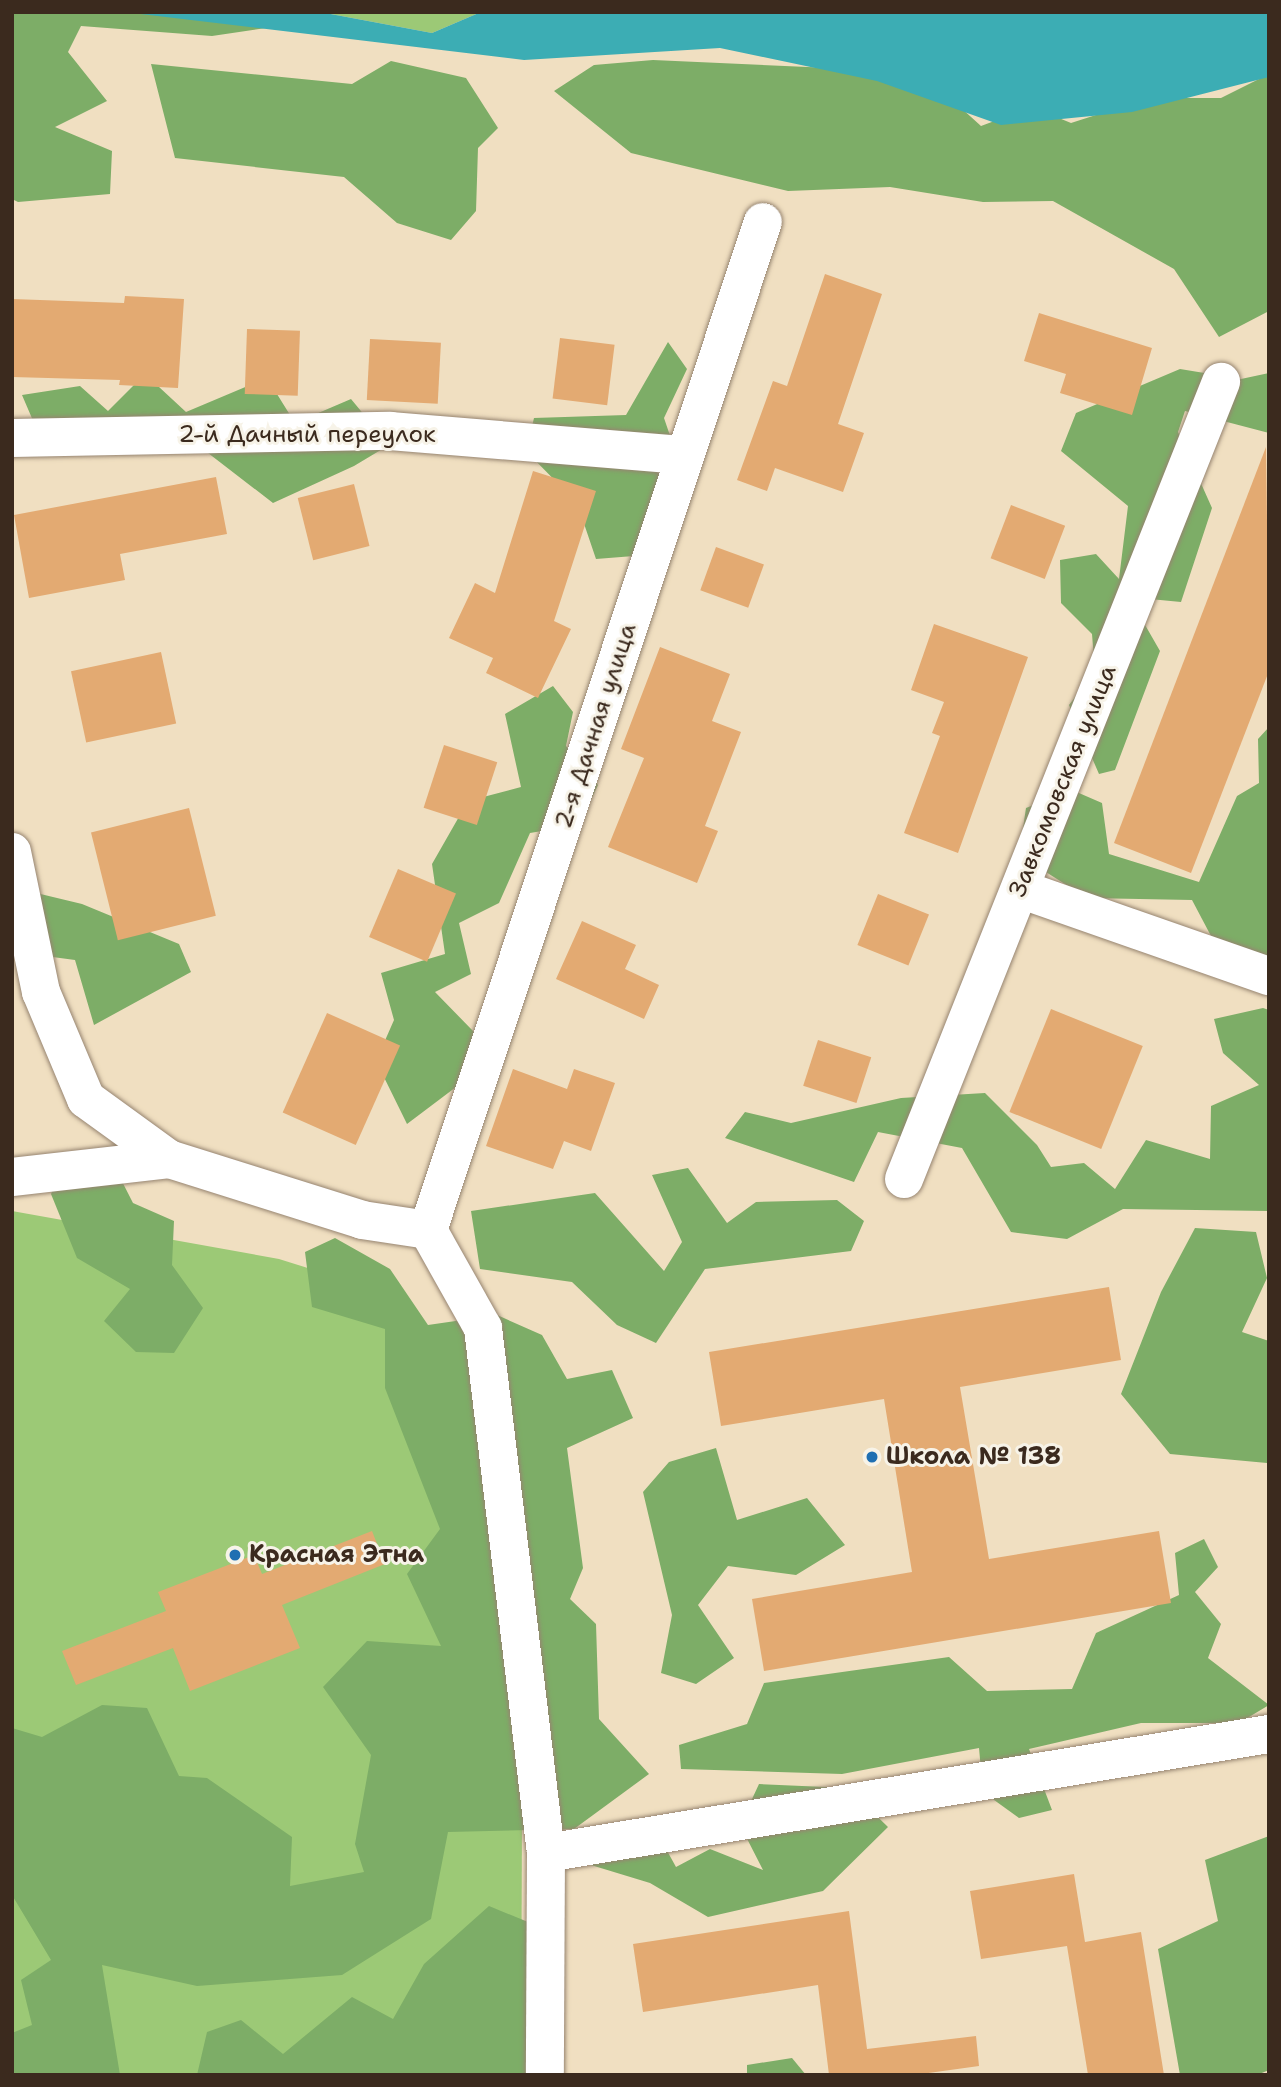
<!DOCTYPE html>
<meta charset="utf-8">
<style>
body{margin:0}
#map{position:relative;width:1281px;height:2087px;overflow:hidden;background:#f0dfc1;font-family:"Shantell Sans",sans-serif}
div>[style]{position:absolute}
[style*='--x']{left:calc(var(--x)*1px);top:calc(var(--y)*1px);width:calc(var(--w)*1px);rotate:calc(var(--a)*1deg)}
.green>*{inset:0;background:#9cc976}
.forest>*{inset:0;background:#7dad67}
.water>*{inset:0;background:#3cadb4}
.building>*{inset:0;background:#e3aa72;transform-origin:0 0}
.roads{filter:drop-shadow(0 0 2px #968470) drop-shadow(0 0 2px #968470)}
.street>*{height:38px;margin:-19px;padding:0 19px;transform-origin:19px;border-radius:19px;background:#fff}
.dots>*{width:19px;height:19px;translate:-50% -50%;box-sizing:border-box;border:4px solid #f7f3e8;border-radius:50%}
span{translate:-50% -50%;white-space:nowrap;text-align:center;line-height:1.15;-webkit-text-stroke:6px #f7f3e8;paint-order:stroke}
.street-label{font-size:24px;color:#3b2a1e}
.poi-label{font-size:24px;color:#3b2a1e;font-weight:700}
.left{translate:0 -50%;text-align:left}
.frame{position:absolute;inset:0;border:14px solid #3b2a1e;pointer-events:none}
</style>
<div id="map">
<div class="green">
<div style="clip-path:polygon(320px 12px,481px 12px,432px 33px)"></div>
<div style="clip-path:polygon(12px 1211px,279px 1259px,394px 1295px,522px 1815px,521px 2075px,12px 2075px)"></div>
</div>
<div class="forest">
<div style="clip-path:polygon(12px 12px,323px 12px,313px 21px,212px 36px,81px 26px,68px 52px,107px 101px,55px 127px,112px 151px,110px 194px,18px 202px,12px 199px)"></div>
<div style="clip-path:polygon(653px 60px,853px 69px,939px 88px,981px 126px,1032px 107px,1071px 123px,1149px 98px,1221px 98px,1269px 74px,1269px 311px,1219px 337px,1174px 269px,1053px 201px,983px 202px,890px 187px,788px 191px,631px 153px,554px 91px,594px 65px)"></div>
<div style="clip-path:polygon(391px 61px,466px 78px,498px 128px,478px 148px,476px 211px,451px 240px,397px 223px,344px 177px,175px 158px,151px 64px,352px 84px)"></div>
<div style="clip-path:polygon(668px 342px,687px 369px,664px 418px,680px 465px,659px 554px,596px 559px,577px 503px,526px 451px,534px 418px,626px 415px)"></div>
<div style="clip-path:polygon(1180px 369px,1241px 379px,1269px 373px,1269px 433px,1185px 411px,1178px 432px,1212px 508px,1181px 602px,1129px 597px,1160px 651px,1115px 770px,1099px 774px,1069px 705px,1095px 671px,1092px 634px,1061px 603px,1060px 560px,1096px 554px,1119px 579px,1128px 506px,1061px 451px,1076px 413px)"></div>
<div style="clip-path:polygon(145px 374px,186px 412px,267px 378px,295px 423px,351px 399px,389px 445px,354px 466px,273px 503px,199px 446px,46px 451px,22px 395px,80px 386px,108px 411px)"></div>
<div style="clip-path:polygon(553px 686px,573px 712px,566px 746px,598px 785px,579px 825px,530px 833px,499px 903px,459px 923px,471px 974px,435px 992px,474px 1032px,464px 1081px,407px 1124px,376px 1061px,394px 1020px,381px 973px,445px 954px,432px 864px,468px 801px,521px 787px,505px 714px)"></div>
<div style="clip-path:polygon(1269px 727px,1269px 972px,1230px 972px,1192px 900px,1087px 898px,1019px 855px,1026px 808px,1072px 790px,1102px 803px,1109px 854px,1199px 882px,1237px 796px,1259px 783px,1258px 739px)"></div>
<div style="clip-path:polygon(28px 891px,82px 904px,179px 944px,191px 972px,94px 1025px,75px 960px,15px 952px)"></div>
<div style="clip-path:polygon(1263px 1008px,1269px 1010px,1269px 1211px,1123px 1209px,1067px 1239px,1011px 1232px,962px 1148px,878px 1132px,854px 1182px,725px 1138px,745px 1112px,791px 1123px,901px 1098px,985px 1093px,1037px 1145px,1051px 1167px,1084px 1163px,1115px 1189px,1146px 1140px,1210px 1159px,1211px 1106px,1259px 1085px,1223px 1053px,1214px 1019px)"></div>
<div style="clip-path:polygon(106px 1150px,133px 1203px,174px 1221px,172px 1265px,203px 1308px,174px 1353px,136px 1352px,104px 1321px,130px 1289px,77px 1258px,51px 1194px,66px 1158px)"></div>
<div style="clip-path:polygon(688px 1168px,727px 1223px,756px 1202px,837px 1200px,864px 1221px,851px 1251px,705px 1269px,656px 1343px,617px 1325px,572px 1282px,480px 1269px,471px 1211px,595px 1193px,664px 1271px,682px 1242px,652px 1175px)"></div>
<div style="clip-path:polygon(1195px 1228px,1256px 1232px,1267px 1278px,1242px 1332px,1269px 1341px,1267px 1463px,1170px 1454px,1121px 1394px,1161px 1292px)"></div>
<div style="clip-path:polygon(335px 1238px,390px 1269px,428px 1325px,497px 1315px,542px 1335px,567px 1379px,612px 1370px,633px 1418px,567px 1448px,583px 1568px,570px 1599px,596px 1624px,599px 1719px,649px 1774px,574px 1829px,448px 1832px,431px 1919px,342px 1975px,197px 1986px,102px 1965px,120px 2075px,12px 2075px,12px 2033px,32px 2025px,21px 1980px,51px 1960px,12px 1895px,12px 1728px,42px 1737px,102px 1705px,147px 1708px,179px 1776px,207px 1778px,292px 1837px,290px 1886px,364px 1872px,355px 1844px,371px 1755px,323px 1687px,367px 1641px,441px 1646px,407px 1574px,440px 1529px,385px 1388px,385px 1329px,312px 1307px,305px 1252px)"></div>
<div style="clip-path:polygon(716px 1448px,737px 1520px,807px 1498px,845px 1545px,796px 1575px,728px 1566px,698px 1605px,734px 1658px,696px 1684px,661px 1673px,672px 1615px,643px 1492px,669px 1462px)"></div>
<div style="clip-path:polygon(1204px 1539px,1218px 1567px,1195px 1592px,1221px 1624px,1208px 1658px,1269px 1705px,1239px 1723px,1141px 1723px,1029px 1749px,1052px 1810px,1019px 1818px,983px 1792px,979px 1748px,842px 1774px,681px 1769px,679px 1745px,747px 1724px,764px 1683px,949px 1657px,987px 1691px,1072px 1689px,1096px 1633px,1179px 1595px,1175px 1553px)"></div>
<div style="clip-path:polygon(759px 1784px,848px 1788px,888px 1827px,823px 1891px,708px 1917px,650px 1883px,581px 1862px,649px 1818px,676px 1867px,710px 1849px,763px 1870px,740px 1825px)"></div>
<div style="clip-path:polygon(1269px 1836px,1269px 2070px,1257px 2075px,1180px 2075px,1158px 1949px,1218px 1921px,1205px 1860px)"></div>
<div style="clip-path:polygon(489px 1906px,562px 1936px,560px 2075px,197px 2075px,207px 2032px,241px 2020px,283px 2054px,352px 1997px,393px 2019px,424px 1964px)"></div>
<div style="clip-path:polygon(792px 2058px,806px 2075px,747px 2075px,747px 2065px)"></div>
</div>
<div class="water">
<div style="clip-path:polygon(124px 12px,320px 12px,432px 33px,481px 12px,1269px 12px,1269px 77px,1132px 112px,1001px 125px,877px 81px,720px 48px,524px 60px)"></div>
</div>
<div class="building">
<div style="clip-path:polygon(825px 274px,882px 294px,838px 424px,864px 433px,843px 492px,775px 468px,767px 491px,737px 480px,773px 381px,787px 386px)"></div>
<div style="clip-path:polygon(125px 296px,184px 299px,178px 388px,119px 385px,120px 380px,12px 377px,12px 299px,124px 303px)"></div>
<div style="clip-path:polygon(1039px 313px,1152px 348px,1132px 415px,1060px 393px,1066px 374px,1024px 361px)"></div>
<div style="left:247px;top:329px;width:53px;height:65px;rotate:2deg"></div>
<div style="left:560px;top:338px;width:55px;height:61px;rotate:7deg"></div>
<div style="left:370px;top:339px;width:71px;height:61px;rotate:3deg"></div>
<div style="clip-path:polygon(1266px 447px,1269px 671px,1191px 873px,1114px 843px)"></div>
<div style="clip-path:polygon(533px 471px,596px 491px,554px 621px,571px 629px,538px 698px,486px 673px,493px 658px,449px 638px,475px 583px,495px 593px)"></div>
<div style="clip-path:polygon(216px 477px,227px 534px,120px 554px,125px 580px,29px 598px,14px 515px)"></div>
<div style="left:354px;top:484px;width:64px;height:58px;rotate:76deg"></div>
<div style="left:1011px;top:505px;width:58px;height:57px;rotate:21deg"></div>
<div style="left:716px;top:547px;width:51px;height:46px;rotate:20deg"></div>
<div style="clip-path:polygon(934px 624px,1028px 657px,958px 853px,904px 833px,940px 736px,932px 733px,944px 702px,911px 690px)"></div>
<div style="clip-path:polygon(660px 647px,730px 674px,712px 721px,741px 732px,705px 826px,718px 831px,697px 883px,608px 847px,644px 758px,621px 749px)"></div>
<div style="left:161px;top:652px;width:73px;height:92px;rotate:78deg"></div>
<div style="left:444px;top:745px;width:56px;height:66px;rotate:18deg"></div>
<div style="left:189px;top:808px;width:111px;height:101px;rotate:76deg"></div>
<div style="left:398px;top:869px;width:63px;height:74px;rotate:23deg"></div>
<div style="left:878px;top:894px;width:55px;height:55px;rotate:22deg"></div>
<div style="clip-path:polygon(582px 921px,636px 945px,625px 969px,659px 985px,644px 1019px,556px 979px)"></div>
<div style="left:1051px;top:1009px;width:99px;height:111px;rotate:22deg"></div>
<div style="left:327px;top:1013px;width:80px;height:109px;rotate:24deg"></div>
<div style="left:818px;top:1040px;width:56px;height:48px;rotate:18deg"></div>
<div style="clip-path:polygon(513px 1069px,567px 1089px,574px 1069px,615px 1083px,591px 1151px,564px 1141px,553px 1169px,486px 1146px)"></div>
<div style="clip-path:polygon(1109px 1287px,1121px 1360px,960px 1387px,989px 1559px,1159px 1531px,1171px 1603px,764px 1671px,752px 1599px,912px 1572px,884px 1399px,721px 1426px,709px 1352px)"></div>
<div style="clip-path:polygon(372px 1531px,385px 1564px,282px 1605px,300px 1648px,190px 1691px,173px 1648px,76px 1685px,62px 1651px,166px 1611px,158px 1592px,254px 1555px,262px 1574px)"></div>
<div style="clip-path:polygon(1074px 1874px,1085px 1942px,1141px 1932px,1164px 2075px,1088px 2075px,1067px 1946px,981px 1959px,970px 1891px)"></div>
<div style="clip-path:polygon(849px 1911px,867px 2049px,976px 2036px,979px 2066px,914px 2075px,829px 2075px,818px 1985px,643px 2012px,633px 1944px)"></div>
</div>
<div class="roads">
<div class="street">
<div style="--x:12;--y:438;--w:378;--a:-1.1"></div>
<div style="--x:390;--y:431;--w:296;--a:4.7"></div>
<div style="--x:12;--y:852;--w:143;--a:78.3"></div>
<div style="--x:41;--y:992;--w:116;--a:67.2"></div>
<div style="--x:86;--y:1099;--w:102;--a:35.9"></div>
<div style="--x:1020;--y:889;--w:264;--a:19.3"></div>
<div style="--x:12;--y:1177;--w:158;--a:-6.5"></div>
<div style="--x:169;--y:1159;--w:202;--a:17.5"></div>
<div style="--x:362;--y:1220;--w:67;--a:8.6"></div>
<div style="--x:904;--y:1179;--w:858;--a:-68.31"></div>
<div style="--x:428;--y:1230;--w:1062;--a:-71.62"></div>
<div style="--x:428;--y:1230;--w:112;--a:60.7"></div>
<div style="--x:483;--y:1328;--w:529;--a:83.16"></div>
<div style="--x:546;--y:1853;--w:222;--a:90.3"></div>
<div style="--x:546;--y:1853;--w:733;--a:-9.35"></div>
</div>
</div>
<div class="dots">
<div style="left:872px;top:1457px;background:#1f6fb2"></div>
<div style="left:235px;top:1555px;background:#1f6fb2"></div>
</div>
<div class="street-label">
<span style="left:307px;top:435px">2-й Дачный переулок</span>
<span style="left:596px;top:726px;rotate:-72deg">2-я Дачная улица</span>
<span style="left:1063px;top:781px;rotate:-68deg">Завкомовская улица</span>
</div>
<div class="poi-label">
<span class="left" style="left:886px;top:1457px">Школа № 138</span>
<span class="left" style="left:249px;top:1555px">Красная Этна</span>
</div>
<div class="frame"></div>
</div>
